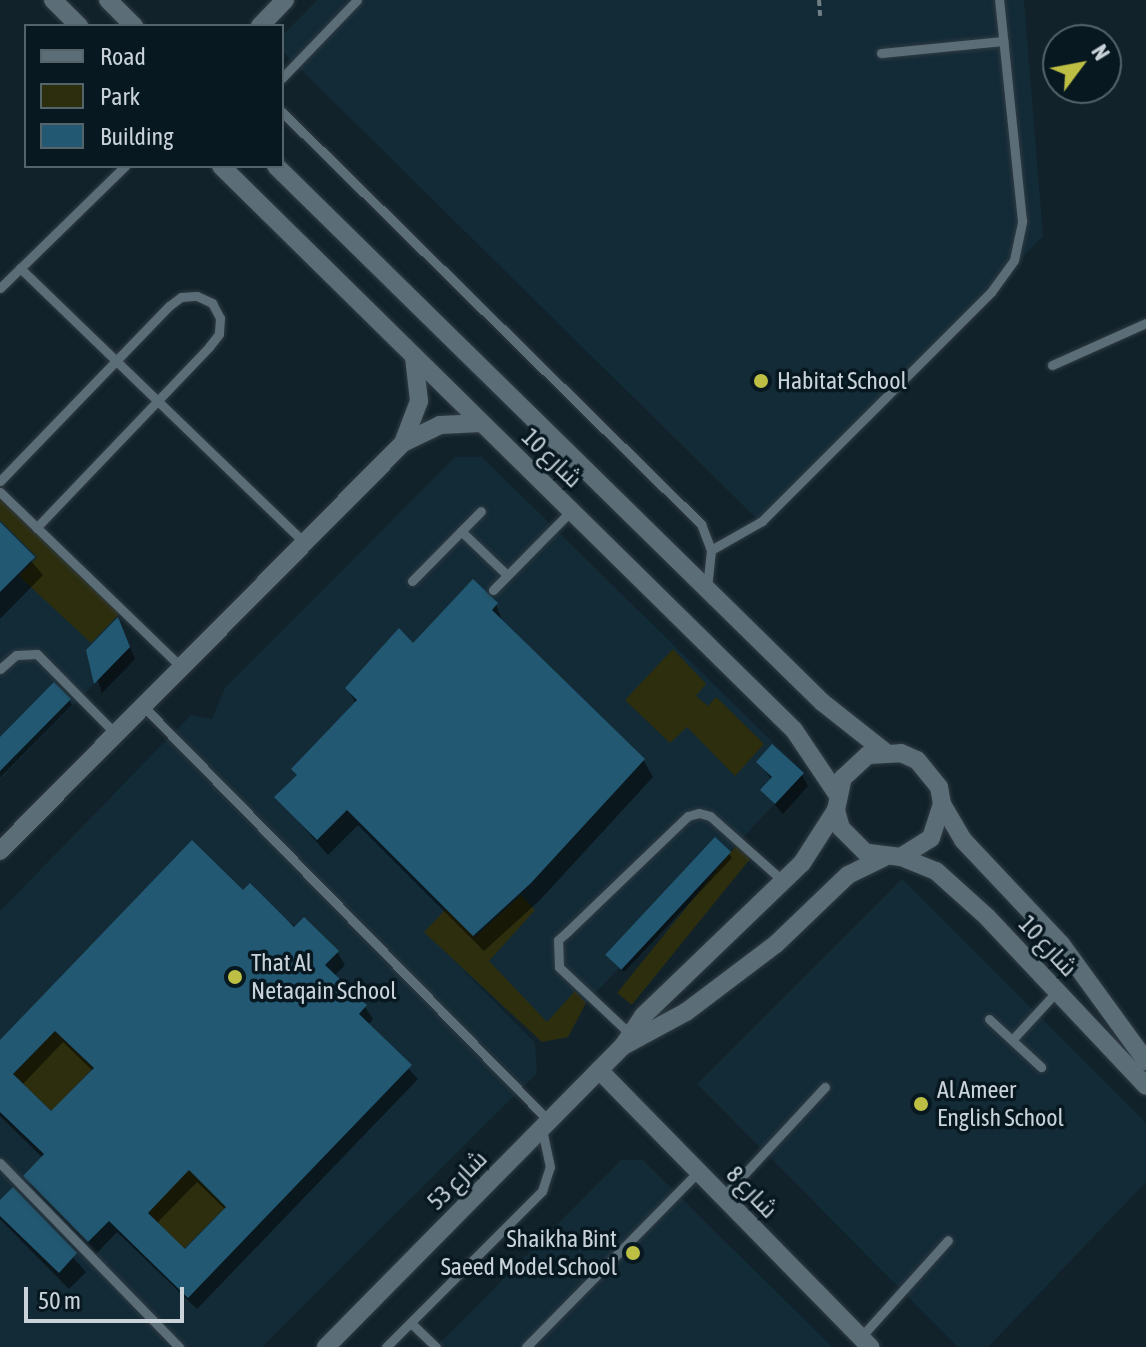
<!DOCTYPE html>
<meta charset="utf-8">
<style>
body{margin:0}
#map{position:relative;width:1146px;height:1347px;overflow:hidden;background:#11222a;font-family:"Asap Condensed",Cairo,sans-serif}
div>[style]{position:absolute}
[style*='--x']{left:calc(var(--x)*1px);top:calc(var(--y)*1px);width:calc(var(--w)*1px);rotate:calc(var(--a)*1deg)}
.built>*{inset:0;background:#132b37}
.green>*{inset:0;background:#2d2e0d;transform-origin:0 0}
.shadow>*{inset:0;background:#0007}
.building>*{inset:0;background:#225872;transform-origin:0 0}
.path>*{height:4px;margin-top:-2px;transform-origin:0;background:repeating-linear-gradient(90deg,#707e85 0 6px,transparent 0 10px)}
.roads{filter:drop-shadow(0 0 2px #303b43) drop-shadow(0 0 2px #303b43)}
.service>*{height:9px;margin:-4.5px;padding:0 4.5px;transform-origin:4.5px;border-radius:4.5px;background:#5b6e78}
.minor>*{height:18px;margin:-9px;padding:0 9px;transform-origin:9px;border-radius:9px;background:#5b6e78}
.dots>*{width:22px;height:22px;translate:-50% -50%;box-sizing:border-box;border:4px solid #081821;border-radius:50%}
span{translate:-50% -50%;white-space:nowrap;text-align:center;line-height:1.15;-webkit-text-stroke:7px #081821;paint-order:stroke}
.poi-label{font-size:24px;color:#c9d3d9}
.left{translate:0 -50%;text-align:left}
.right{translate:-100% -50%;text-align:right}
.street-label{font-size:24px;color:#c9d3d9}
.legend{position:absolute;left:24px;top:24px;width:260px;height:144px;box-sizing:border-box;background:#081821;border:2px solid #55636b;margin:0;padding:10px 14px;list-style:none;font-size:24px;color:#c9d3d9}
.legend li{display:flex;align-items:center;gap:16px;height:40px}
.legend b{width:40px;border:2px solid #55636b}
.north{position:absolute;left:1042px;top:24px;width:80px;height:80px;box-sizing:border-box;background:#081821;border:2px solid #55636b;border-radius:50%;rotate:58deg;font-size:22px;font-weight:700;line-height:32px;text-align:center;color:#c9d3d9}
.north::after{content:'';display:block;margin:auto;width:28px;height:36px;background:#bcbf43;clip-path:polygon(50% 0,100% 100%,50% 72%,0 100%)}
.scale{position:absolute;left:24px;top:1287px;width:160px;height:36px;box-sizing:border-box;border:4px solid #c9d3d9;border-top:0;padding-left:10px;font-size:24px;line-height:28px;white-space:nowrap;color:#c9d3d9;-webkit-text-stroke:6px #081821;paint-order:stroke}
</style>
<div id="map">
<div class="built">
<div style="clip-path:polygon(317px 0,1024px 0,1043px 236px,765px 527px,282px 51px,282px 36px)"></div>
<div style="clip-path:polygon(455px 457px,482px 457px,804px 773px,586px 1003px,568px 1037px,542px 1042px,456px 963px,535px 1043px,537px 1073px,262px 1347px,0 1347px,0 911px,191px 715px,212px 719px,225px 688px)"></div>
<div style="clip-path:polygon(0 509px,116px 622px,130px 647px,0 780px)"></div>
<div style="clip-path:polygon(902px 879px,1146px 1123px,1146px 1182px,988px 1347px,958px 1347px,697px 1084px)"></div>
<div style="clip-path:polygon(621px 1160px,643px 1160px,832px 1347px,436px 1347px)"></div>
</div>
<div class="green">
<div style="clip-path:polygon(0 486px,125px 608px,91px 643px,19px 576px,37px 557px,0 520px)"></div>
<div style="clip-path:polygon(673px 649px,706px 684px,696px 696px,708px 706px,716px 697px,764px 744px,735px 776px,687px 727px,670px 743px,625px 700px)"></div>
<div style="left:736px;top:846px;width:19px;height:189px;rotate:39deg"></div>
<div style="clip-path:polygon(521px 895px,535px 910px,489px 961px,547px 1022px,575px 991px,586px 1003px,568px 1037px,542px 1042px,424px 932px,446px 909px,475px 937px)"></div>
<div style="left:55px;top:1031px;width:53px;height:60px;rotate:44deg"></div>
<div style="left:189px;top:1170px;width:52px;height:59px;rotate:45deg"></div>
</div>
<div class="shadow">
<div style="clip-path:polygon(0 525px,43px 575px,0 619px)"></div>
<div style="clip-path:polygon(496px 604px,503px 624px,644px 761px,653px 777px,540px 900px,484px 951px,358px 825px,328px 855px,277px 797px,298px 777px,294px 770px,356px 704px,348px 688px,413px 646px)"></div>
<div style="clip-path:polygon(118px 620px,135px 659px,102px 693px,88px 650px)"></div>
<div style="clip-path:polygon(69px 700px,72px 705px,0 778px,0 740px)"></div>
<div style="clip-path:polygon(758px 762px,802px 775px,808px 786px,783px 814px,763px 790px,772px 780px)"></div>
<div style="clip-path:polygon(729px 853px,732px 858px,624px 972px,610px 959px)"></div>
<div style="clip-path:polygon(evenodd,243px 893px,337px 952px,345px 965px,334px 976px,365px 1007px,373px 1019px,368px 1025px,418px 1079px,197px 1309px,117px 1232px,96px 1254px,33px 1189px,25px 1176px,43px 1158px,0 1116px,0 1043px,243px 893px,63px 1042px,93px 1071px,52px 1114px,22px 1085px,63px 1042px,243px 893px,197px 1182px,226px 1210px,185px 1252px,156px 1224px,197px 1182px)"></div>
<div style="clip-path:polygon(13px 1190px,86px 1272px,69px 1289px,0 1219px,0 1202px)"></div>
</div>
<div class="building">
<div style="clip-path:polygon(0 522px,35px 557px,0 592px)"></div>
<div style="clip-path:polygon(473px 579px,498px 603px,492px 610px,645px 759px,531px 883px,473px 936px,347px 810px,317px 840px,274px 797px,297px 775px,291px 769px,357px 700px,345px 688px,399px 628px,413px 643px)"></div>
<div style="clip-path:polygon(118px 617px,130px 647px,94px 684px,86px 650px)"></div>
<div style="clip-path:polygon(54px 682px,71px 699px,0 771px,0 737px)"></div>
<div style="clip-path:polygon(772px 744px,804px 773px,775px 804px,760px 790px,772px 777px,756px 762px)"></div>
<div style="left:715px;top:837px;width:22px;height:161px;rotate:43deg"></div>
<div style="clip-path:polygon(evenodd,192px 840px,243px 890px,250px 883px,294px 927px,304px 917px,339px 951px,325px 965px,367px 1005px,359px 1014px,412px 1065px,188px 1298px,109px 1221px,88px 1242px,23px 1176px,44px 1154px,0 1112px,0 1040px,192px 840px,55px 1031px,94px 1068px,51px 1111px,13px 1074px,55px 1031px,192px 840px,189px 1170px,226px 1207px,185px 1249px,148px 1213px,189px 1170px)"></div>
<div style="clip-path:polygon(13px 1187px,77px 1253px,59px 1273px,0 1216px,0 1200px)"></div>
</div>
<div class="path">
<div style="--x:819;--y:0;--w:16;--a:86"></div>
</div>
<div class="roads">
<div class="service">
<div style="--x:881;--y:53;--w:123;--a:-5.6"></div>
<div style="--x:282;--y:78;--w:108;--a:-46.1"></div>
<div style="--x:282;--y:112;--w:588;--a:44.52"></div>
<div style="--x:701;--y:524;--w:28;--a:69"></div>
<div style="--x:711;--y:550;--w:39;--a:96"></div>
<div style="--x:20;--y:268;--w:395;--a:44"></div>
<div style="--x:0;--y:288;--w:175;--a:-44.3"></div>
<div style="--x:1052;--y:365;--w:103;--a:-24.1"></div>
<div style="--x:0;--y:481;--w:243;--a:-46"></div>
<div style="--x:169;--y:306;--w:15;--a:-37"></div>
<div style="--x:181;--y:297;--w:16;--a:-4"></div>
<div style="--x:197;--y:296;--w:17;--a:25"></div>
<div style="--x:212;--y:303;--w:17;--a:62"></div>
<div style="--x:220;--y:318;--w:16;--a:94"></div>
<div style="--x:219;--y:334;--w:16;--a:128"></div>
<div style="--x:209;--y:347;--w:250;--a:133.7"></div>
<div style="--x:0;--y:492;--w:250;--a:44"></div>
<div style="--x:461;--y:531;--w:64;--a:43.7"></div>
<div style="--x:711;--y:550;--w:59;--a:-29.6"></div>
<div style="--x:762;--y:521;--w:324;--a:-45"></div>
<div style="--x:991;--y:292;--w:39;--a:-54"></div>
<div style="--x:1014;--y:260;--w:40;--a:-78"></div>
<div style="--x:1022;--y:221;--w:222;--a:-95.9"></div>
<div style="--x:412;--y:581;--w:98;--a:-45.4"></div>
<div style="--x:493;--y:590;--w:112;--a:-45.4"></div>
<div style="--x:0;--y:669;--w:21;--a:-41"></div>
<div style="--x:16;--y:655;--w:21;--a:-3"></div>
<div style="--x:37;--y:654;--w:111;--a:45.4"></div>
<div style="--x:143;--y:706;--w:581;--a:45.63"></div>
<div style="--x:989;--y:1019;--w:71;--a:42.7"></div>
<div style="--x:629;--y:1033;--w:96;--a:-136.7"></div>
<div style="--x:559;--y:967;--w:27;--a:-92"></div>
<div style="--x:558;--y:940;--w:13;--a:-42"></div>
<div style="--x:568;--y:931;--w:166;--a:-43.8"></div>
<div style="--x:688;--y:816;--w:11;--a:-15"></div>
<div style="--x:699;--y:813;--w:11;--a:15"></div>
<div style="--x:710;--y:816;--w:98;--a:41.7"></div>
<div style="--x:1012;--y:1040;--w:67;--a:-47.4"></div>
<div style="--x:0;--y:1163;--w:257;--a:45.8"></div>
<div style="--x:723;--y:1197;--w:150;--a:-47.2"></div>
<div style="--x:411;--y:1323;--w:35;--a:44"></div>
<div style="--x:861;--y:1337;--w:130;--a:-48.1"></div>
<div style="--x:386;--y:1347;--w:221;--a:-45"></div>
<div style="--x:542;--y:1191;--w:25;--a:-72"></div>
<div style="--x:550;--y:1167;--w:39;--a:-102"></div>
<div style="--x:526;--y:1347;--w:245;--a:-45.5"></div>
</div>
<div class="minor">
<div style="--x:53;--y:0;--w:37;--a:45"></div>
<div style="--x:108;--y:0;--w:37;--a:45"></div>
<div style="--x:260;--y:26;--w:36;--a:-46"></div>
<div style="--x:221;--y:166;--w:804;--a:44.55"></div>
<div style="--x:794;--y:730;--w:77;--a:56.1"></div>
<div style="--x:276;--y:166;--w:765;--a:44.47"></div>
<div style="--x:822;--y:702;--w:79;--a:38.3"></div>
<div style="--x:403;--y:443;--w:45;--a:-69.1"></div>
<div style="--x:419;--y:401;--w:44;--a:-96.5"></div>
<div style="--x:942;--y:804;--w:36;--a:108"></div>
<div style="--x:931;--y:838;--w:36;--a:148"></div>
<div style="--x:901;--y:857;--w:35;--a:-173"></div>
<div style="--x:866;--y:853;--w:35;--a:-135"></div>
<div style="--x:841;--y:828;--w:19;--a:-106"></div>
<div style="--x:836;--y:810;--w:33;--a:-78"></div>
<div style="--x:843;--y:778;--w:34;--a:-43"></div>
<div style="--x:868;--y:755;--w:33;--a:-3"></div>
<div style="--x:901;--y:753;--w:17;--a:24"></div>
<div style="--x:917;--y:760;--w:35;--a:51"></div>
<div style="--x:939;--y:787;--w:17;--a:80"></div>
<div style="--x:942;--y:804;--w:42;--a:59.7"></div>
<div style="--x:963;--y:840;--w:143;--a:46.7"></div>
<div style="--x:1061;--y:944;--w:145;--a:54"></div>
<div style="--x:0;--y:851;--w:573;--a:-45.35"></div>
<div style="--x:403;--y:443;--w:41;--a:-25.9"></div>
<div style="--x:440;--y:425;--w:42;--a:-2.7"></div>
<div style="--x:901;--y:857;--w:38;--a:22"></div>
<div style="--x:936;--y:871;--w:69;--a:42"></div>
<div style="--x:987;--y:917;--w:232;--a:46.7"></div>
<div style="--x:623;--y:1046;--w:72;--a:-28.4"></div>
<div style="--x:686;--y:1012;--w:113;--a:-37.1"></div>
<div style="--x:776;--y:944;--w:100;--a:-43.8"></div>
<div style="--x:848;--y:875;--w:39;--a:-26"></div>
<div style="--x:599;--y:1070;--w:388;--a:45.6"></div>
<div style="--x:326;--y:1347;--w:423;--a:-45.4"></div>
<div style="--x:623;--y:1046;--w:36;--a:-56"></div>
<div style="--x:643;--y:1016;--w:221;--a:-43.9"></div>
<div style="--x:802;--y:863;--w:63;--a:-57.3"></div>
</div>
</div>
<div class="dots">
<div style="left:761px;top:381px;background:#bcbf43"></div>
<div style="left:235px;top:977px;background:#bcbf43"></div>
<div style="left:921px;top:1104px;background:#bcbf43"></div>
<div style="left:633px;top:1253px;background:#bcbf43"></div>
</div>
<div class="poi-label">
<span class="left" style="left:777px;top:381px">Habitat School</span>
<span class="left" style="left:251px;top:977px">That Al<br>Netaqain School</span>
<span class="left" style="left:937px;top:1104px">Al Ameer<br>English School</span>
<span class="right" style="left:617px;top:1253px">Shaikha Bint<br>Saeed Model School</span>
</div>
<div class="street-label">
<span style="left:552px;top:458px;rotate:44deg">شارع 10</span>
<span style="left:1048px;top:946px;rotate:47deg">شارع 10</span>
<span style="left:457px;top:1180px;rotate:-45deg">شارع 53</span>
<span style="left:752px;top:1192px;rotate:46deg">شارع 8</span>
</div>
<ul class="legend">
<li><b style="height:10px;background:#5b6e78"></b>Road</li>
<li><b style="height:22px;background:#2d2e0d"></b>Park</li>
<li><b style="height:22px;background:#225872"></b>Building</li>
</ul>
<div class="north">N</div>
<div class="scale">50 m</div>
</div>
